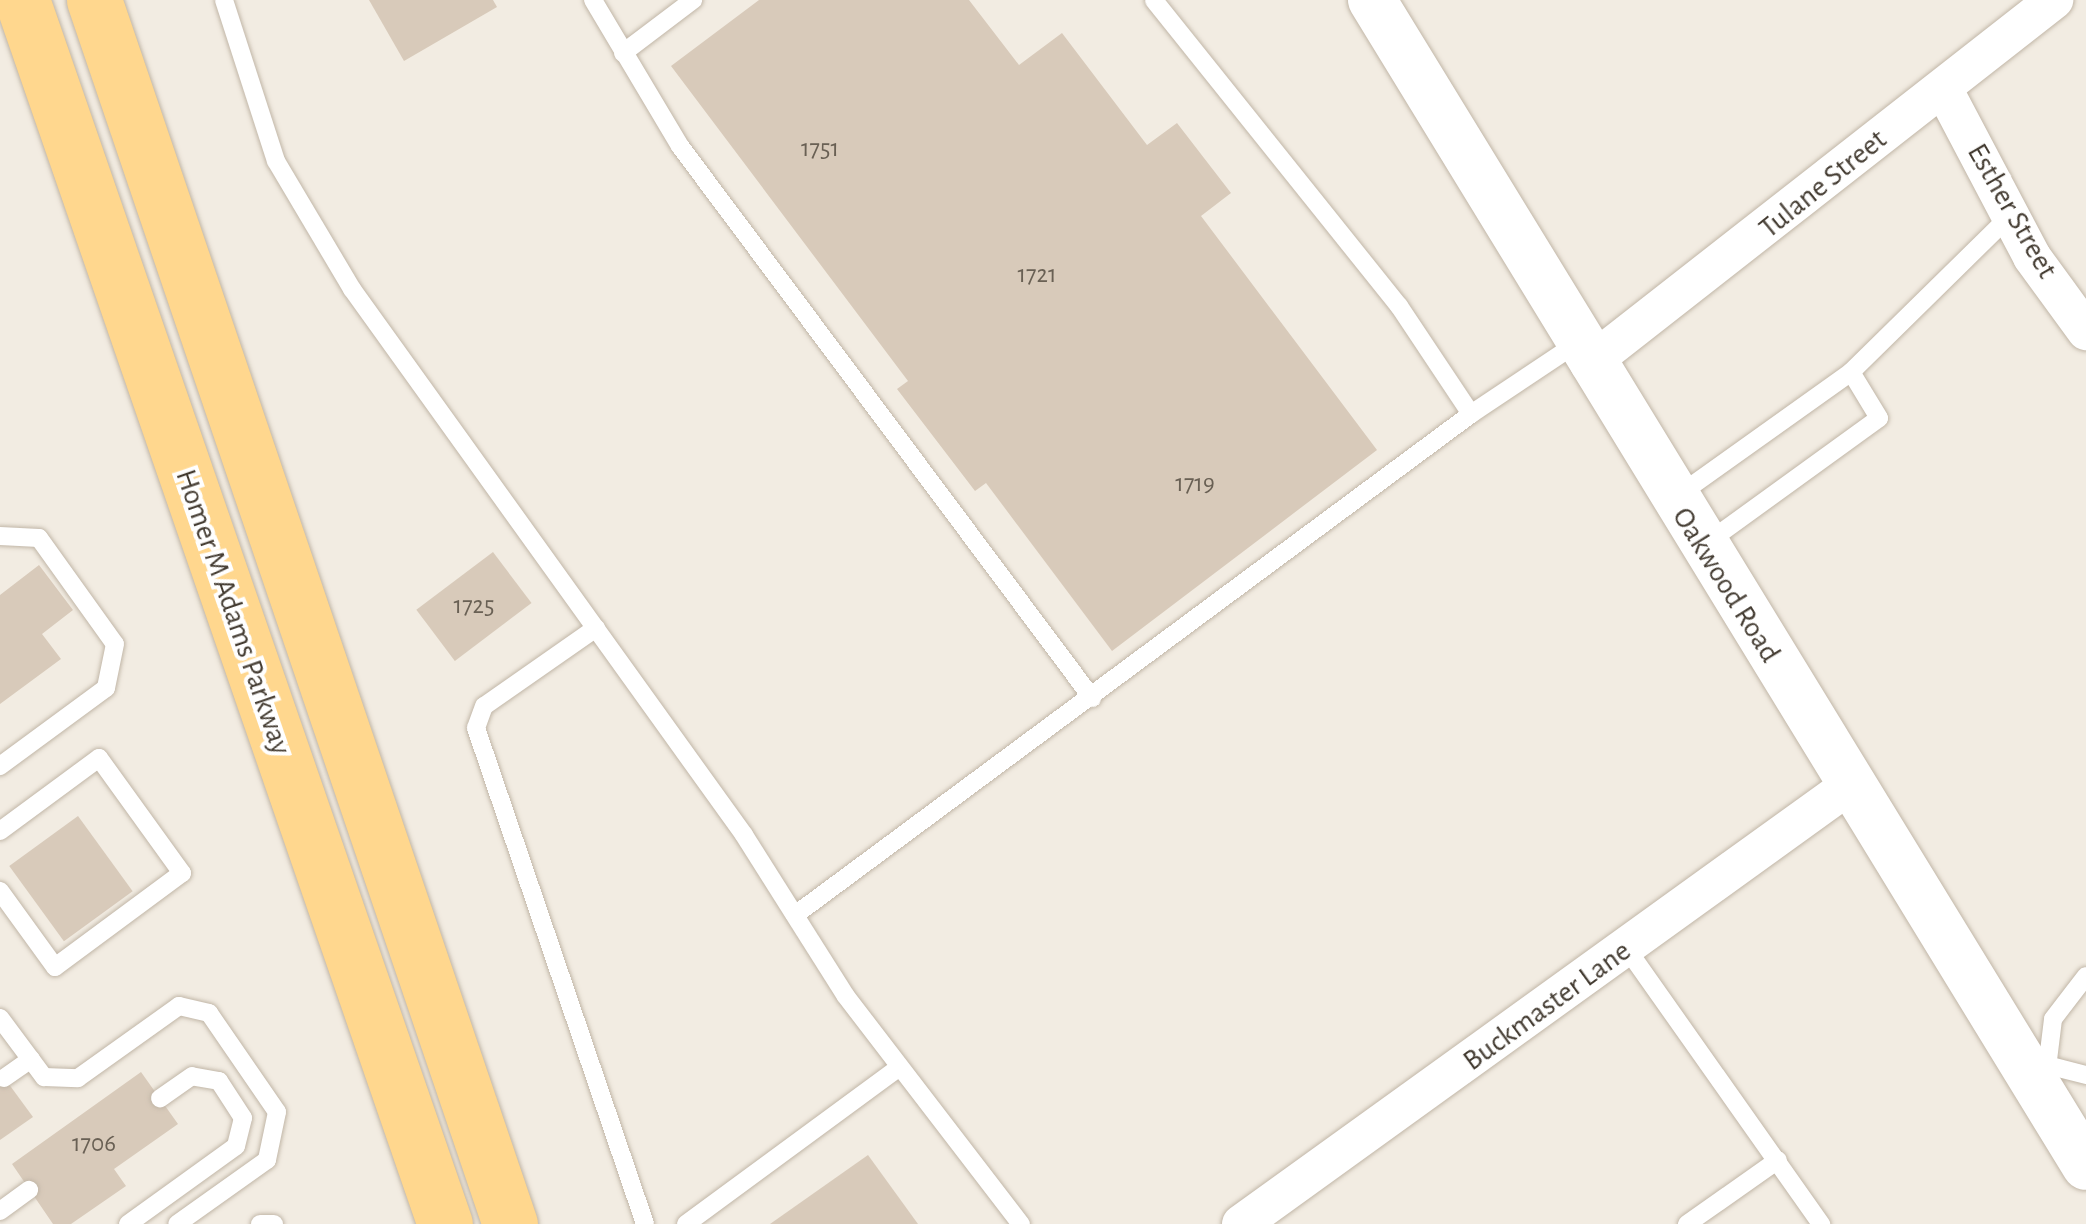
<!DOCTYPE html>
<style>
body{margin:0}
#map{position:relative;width:2086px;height:1224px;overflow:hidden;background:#f2ece2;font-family:"Alegreya Sans",sans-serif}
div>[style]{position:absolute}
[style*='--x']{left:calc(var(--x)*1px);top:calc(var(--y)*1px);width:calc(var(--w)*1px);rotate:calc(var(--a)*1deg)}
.building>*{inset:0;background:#d8caba;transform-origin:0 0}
.roads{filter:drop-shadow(0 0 2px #c1b6a7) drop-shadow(0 0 2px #c1b6a7)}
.service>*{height:18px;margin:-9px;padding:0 9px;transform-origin:9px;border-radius:9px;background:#fff}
.minor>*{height:38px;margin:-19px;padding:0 19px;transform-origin:19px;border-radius:19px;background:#fff}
.tertiary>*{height:48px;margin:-24px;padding:0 24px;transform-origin:24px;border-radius:24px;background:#fff}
.primary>*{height:55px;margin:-27.5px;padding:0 27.5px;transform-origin:27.5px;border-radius:27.5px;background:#ffd78e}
span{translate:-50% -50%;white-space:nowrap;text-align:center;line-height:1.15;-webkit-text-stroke:8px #fff;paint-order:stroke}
.number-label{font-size:25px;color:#696054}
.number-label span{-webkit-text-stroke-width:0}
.street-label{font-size:30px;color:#443c32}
</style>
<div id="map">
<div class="building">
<div style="clip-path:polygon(369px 0,493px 0,497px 7px,404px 61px)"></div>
<div style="clip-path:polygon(759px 0,969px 0,1019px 65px,1062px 33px,1147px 145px,1177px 123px,1231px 193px,1201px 216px,1377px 450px,1112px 651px,986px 483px,975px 491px,897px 389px,908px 381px,671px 66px)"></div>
<div style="left:493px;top:552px;width:64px;height:96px;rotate:53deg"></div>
<div style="clip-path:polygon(39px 565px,73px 610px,42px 634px,61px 659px,0 704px,0 595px)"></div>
<div style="left:78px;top:816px;width:93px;height:85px;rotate:54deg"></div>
<div style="clip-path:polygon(0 1072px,33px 1117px,0 1140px)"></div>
<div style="clip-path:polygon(141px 1072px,178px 1124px,114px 1169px,126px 1186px,71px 1224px,53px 1224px,12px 1164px)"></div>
<div style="clip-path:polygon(868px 1155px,918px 1224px,770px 1224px)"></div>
</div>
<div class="roads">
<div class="service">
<div style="--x:224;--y:0;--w:169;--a:72.1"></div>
<div style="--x:276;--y:161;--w:149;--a:59.3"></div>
<div style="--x:352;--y:289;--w:672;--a:54.32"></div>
<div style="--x:744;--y:835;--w:189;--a:57.7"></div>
<div style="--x:845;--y:995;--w:289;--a:52.5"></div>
<div style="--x:593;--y:0;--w:170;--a:59.2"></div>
<div style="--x:680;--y:146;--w:689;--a:53.26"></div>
<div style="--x:623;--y:53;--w:88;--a:-37.1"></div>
<div style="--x:1471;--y:414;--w:126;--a:-33.7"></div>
<div style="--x:1680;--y:494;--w:210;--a:-35.5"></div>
<div style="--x:1851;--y:372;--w:223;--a:-44.5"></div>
<div style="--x:0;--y:536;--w:39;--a:3"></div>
<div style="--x:39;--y:538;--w:130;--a:54.4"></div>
<div style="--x:115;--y:644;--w:45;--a:101.6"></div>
<div style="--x:106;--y:688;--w:132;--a:143.7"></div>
<div style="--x:1708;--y:542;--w:211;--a:-35.9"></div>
<div style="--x:1879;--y:418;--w:54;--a:-121.3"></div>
<div style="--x:596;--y:628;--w:136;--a:145.1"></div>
<div style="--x:484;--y:706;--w:23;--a:110"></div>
<div style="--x:476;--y:728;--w:524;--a:71.18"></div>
<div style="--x:0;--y:831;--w:123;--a:-36.4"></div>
<div style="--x:99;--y:758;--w:142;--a:54.2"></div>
<div style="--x:182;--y:873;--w:158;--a:143.5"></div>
<div style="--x:55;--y:967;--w:94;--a:-125.9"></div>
<div style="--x:795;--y:915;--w:841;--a:-36.54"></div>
<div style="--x:1471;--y:414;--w:130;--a:-123.7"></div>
<div style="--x:1399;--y:306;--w:392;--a:-128.7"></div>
<div style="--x:1627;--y:949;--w:337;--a:54.8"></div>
<div style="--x:0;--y:1018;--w:74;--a:53.3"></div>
<div style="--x:44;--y:1077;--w:34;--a:2"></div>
<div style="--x:78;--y:1078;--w:124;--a:-35.5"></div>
<div style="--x:179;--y:1006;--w:31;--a:13"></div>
<div style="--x:209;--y:1013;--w:120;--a:55.5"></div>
<div style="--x:277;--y:1112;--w:49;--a:101.8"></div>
<div style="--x:267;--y:1160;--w:110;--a:144.6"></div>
<div style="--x:2048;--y:1060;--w:41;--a:-83"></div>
<div style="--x:2053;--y:1019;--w:54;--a:-52.5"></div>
<div style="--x:2039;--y:1063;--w:49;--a:14.3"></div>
<div style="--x:4;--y:1078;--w:33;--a:-35"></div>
<div style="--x:0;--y:1211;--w:36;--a:-36"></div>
<div style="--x:128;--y:1224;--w:133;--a:-35.8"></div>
<div style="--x:236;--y:1146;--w:29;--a:-76"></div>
<div style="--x:243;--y:1118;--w:44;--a:-123"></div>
<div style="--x:219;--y:1081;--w:27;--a:-170"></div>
<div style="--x:192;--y:1076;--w:39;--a:145"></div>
<div style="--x:260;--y:1224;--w:14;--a:0"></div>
<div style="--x:686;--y:1224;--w:265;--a:-36.3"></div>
<div style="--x:1687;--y:1224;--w:111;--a:-35.1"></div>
</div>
<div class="minor">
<div style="--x:1943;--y:88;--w:191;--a:62.2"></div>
<div style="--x:2032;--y:257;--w:92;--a:53.9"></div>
<div style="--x:1589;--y:364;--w:591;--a:-38.05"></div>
<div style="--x:1241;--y:1224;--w:751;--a:-35.79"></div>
</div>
<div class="tertiary">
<div style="--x:1372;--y:0;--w:1367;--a:58.52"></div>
</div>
<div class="primary">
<div style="--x:22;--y:0;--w:1295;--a:70.94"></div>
<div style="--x:94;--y:0;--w:1293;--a:71.23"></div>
</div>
</div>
<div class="number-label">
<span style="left:820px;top:149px">1751</span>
<span style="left:1037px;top:275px">1721</span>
<span style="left:1195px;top:484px">1719</span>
<span style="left:474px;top:606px">1725</span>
<span style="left:94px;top:1144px">1706</span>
</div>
<div class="street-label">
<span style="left:1823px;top:184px;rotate:-39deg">Tulane Street</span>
<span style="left:2012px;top:211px;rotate:60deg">Esther Street</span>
<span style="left:1726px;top:585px;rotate:58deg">Oakwood Road</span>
<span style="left:233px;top:612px;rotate:71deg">Homer M Adams Parkway</span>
<span style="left:1547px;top:1006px;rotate:-36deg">Buckmaster Lane</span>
</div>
</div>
